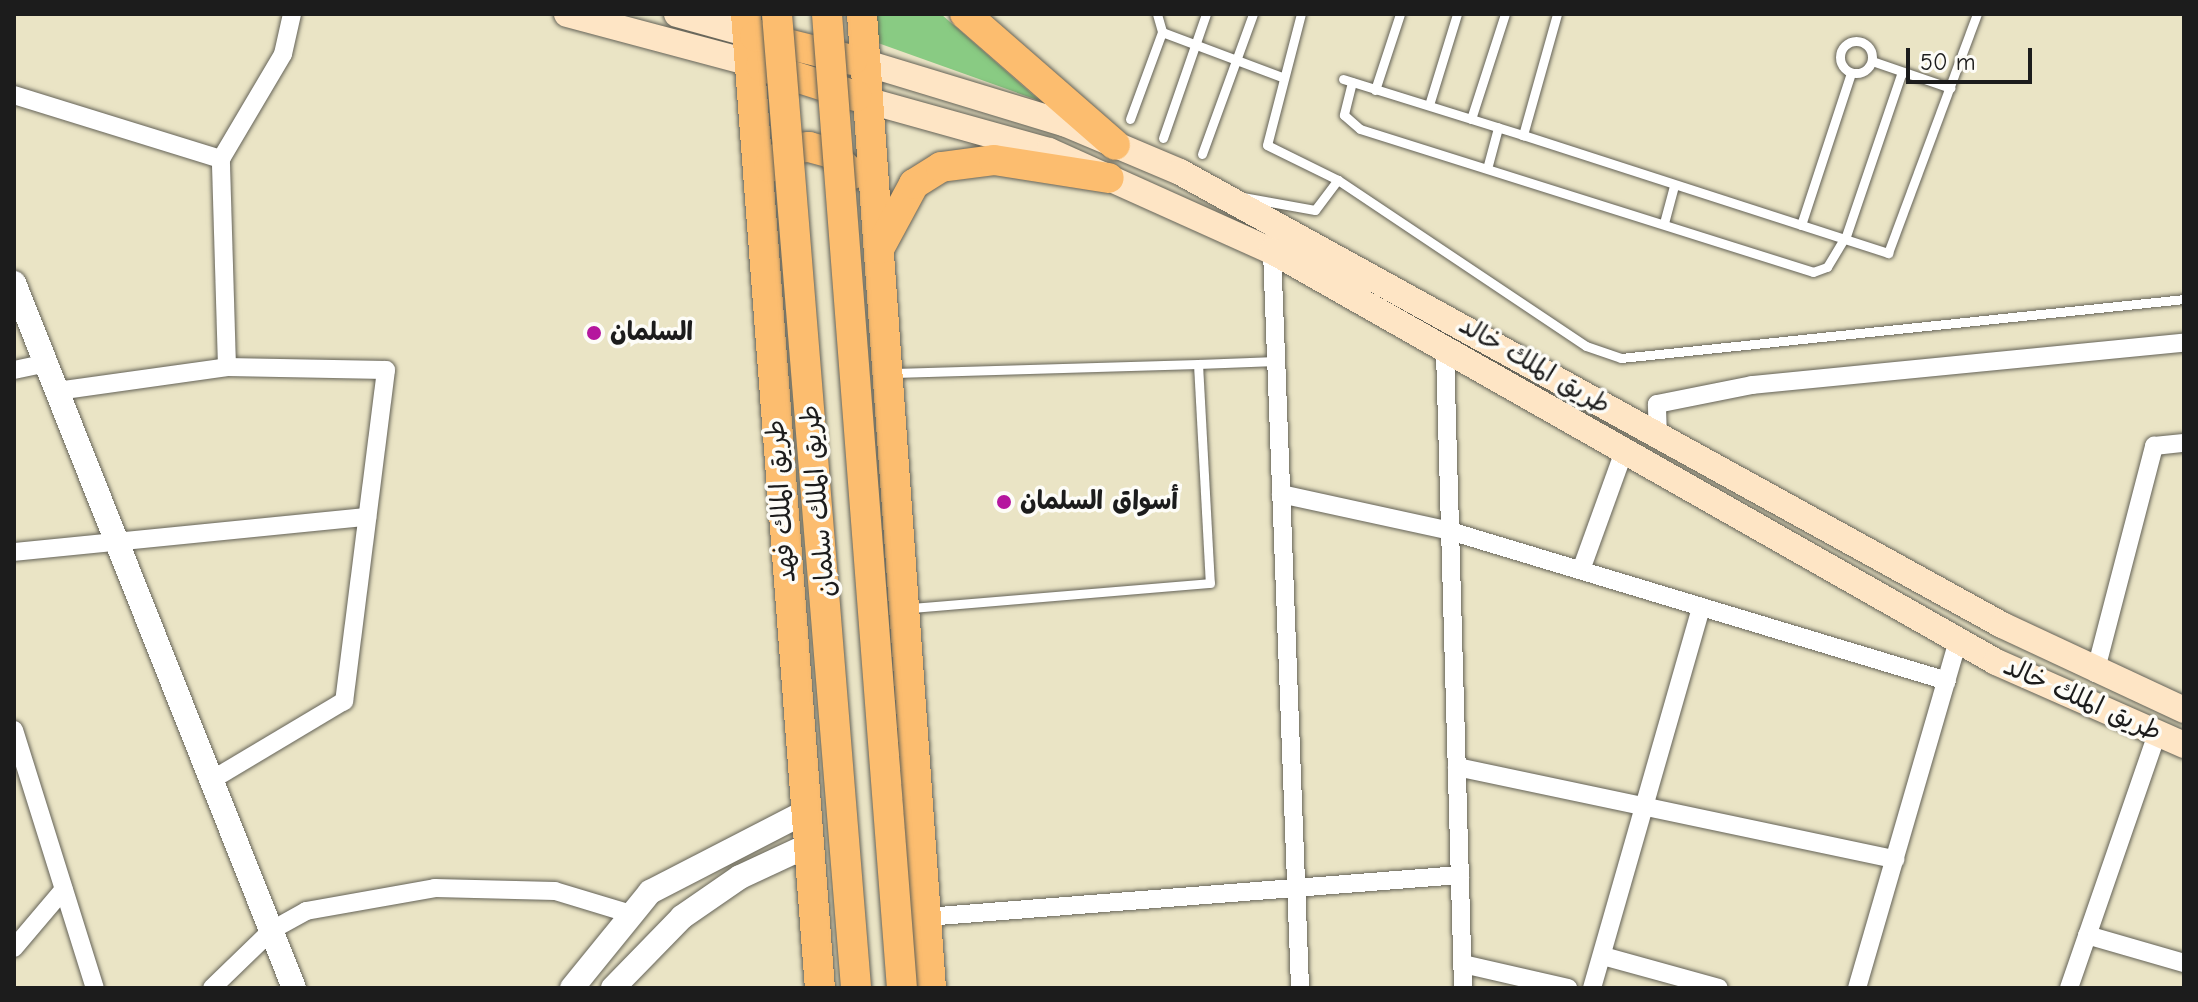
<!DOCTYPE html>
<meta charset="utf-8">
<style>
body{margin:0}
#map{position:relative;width:2198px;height:1002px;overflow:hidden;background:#eae4c5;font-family:"Comic Neue","Playpen Sans Arabic",sans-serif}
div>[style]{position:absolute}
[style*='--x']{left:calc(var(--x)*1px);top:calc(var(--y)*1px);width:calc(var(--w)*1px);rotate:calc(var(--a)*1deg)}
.green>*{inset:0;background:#89cb83}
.roads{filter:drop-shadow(0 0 2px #646257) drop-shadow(0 0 2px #646257)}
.service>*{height:9px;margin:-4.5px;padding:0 4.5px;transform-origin:4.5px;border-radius:4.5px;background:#fff}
.service>.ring{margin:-4.5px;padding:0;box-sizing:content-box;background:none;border:9px solid #fff;border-radius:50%}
.minor>*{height:18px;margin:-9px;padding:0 9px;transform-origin:9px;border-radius:9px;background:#fff}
.tertiary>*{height:24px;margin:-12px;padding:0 12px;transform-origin:12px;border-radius:12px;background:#fff}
.secondary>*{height:26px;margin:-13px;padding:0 13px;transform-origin:13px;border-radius:13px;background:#fee5c5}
.primary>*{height:30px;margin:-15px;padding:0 15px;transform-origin:15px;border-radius:15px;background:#fcbd6f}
.bridges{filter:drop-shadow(0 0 2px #646257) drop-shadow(0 0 2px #646257)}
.trunk-bridge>*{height:30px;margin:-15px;padding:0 15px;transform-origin:15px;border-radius:15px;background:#fcbd6f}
.dots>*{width:22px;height:22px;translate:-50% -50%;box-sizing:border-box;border:4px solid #fdfcf7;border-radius:50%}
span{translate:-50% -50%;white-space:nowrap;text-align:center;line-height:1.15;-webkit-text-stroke:7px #fdfcf7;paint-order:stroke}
.poi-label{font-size:26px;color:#1c1c1c;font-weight:700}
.left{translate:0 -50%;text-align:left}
.street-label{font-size:26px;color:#1c1c1c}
.frame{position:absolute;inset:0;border:16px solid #1c1c1c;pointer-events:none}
.scale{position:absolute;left:1906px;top:48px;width:126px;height:36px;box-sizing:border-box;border:4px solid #1c1c1c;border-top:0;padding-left:10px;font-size:24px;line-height:28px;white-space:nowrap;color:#1c1c1c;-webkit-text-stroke:6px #fdfcf7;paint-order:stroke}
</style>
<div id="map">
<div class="green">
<div style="clip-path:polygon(875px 14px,941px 14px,1040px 101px,878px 43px)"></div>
</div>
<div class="roads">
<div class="service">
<div style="--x:1157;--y:14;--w:19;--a:74"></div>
<div style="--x:1162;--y:32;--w:128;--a:20.6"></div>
<div style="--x:1557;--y:14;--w:126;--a:105.7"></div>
<div style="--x:1523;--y:135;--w:384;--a:17.9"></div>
<div style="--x:1888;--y:253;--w:255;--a:-69.6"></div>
<div class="ring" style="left:1840px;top:41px;width:23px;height:23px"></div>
<div style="--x:1872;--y:61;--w:83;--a:18.9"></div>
<div style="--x:1343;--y:79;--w:189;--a:17.3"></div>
<div style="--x:1352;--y:82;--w:34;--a:104"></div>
<div style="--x:1344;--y:115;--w:21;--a:41"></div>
<div style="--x:1360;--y:129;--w:475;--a:17.5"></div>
<div style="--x:1813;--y:272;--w:15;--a:-20"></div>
<div style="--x:1827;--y:267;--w:33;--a:-59"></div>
<div style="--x:1375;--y:90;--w:80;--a:-71.8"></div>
<div style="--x:1429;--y:105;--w:95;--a:-72.9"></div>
<div style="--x:1130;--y:119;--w:93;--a:-69.8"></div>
<div style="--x:1471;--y:119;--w:110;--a:-72.1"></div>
<div style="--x:1163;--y:138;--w:131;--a:-70.9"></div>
<div style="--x:1202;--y:154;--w:149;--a:-70"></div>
<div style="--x:1488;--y:165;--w:39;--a:-75"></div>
<div style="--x:1338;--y:180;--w:298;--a:33.8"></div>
<div style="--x:1586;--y:346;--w:37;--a:19"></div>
<div style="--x:1621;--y:358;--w:566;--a:-5.98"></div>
<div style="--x:1237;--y:196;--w:79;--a:10.2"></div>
<div style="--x:1315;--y:210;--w:38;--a:-53"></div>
<div style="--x:1338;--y:180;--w:79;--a:-153.8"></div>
<div style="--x:1267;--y:145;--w:135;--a:-75.5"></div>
<div style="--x:1664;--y:223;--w:38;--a:-75"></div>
<div style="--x:1801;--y:225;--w:160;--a:-71.8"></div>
<div style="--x:1845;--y:239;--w:176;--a:-71.2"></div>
<div style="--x:1198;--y:364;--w:78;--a:-2.2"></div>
<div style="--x:894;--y:373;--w:304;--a:-1.7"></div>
<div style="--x:1198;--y:364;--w:219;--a:86.9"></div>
<div style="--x:1210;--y:583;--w:301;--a:175.2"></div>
</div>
<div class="minor">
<div style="--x:14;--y:95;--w:217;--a:17.2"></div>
<div style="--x:1272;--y:251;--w:738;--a:87.82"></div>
<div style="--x:1445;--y:351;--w:637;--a:88.38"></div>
<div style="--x:227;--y:367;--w:208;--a:-91.7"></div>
<div style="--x:221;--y:159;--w:122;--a:-59.4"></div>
<div style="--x:283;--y:54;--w:41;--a:-77.3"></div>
<div style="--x:14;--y:370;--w:34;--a:-12"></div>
<div style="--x:57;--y:391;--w:172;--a:-8"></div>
<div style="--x:227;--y:367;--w:159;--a:1.1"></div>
<div style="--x:386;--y:370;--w:334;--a:97.2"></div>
<div style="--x:344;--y:701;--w:150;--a:149.2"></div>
<div style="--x:1658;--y:437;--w:33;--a:-92"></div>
<div style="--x:1657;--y:404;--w:97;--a:-11.3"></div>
<div style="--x:1752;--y:385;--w:434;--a:-5.6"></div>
<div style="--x:1281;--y:494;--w:173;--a:12.3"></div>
<div style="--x:1450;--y:531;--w:519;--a:16.79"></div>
<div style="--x:14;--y:552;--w:355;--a:-5.7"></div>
<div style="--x:1581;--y:570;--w:127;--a:-70.1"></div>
<div style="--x:2095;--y:673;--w:235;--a:-75.4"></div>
<div style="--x:2154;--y:446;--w:30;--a:-6"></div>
<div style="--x:14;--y:730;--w:270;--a:72.6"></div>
<div style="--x:1457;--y:767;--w:448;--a:11.9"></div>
<div style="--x:926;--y:917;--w:536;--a:-4.5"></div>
<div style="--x:2087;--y:935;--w:101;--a:16.1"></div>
<div style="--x:14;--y:948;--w:77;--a:-49.7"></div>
<div style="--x:1603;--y:956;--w:120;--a:15.4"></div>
<div style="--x:1463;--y:964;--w:108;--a:12.9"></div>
<div style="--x:212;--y:988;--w:83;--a:-44"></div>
<div style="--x:272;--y:930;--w:39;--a:-29"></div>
<div style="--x:306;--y:911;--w:131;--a:-10.1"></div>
<div style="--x:435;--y:888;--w:120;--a:1.4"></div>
<div style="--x:555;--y:891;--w:79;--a:16.8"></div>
<div style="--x:1592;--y:988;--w:396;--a:-74"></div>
<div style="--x:1857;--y:988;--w:362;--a:-73.8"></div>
<div style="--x:2069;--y:988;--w:269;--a:-70.9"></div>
</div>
<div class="tertiary">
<div style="--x:14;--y:283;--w:759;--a:68.34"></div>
<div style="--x:572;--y:988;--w:124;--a:-50.9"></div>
<div style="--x:650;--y:892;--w:177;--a:-27.3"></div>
<div style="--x:613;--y:988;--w:99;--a:-45.8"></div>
<div style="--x:682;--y:917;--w:70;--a:-34.6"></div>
<div style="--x:740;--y:877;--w:76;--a:-24.9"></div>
</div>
<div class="secondary">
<div style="--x:567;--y:14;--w:187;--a:14.9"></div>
<div style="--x:677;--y:14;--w:72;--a:15.4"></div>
<div style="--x:866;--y:63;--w:207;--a:16.9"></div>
<div style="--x:1064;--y:123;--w:126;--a:22.9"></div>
<div style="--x:1180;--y:172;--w:939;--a:28.86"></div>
<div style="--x:2002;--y:625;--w:201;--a:25"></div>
<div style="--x:866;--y:100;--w:190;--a:15.6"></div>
<div style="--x:1049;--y:151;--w:244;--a:24.2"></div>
<div style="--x:1272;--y:251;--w:833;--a:29.58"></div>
<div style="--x:1996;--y:662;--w:206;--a:23.8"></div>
</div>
<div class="primary">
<div style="--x:746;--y:14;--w:977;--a:85.66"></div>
<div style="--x:862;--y:14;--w:976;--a:85.95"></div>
<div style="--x:965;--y:14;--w:199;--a:41.1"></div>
<div style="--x:755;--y:36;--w:100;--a:13.9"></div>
<div style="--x:761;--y:66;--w:100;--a:17.5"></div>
<div style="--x:769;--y:167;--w:27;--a:-42"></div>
<div style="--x:789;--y:149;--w:20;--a:-6"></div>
<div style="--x:809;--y:147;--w:23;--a:15"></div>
<div style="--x:831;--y:153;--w:30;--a:45"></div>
<div style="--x:879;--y:249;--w:74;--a:-61.7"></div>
<div style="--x:914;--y:184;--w:32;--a:-32"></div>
<div style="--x:941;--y:167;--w:53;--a:-7.5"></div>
<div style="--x:994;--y:160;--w:116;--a:8.9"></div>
</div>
</div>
<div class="bridges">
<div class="trunk-bridge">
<div style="--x:777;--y:14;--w:977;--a:85.36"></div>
<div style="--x:827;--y:14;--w:977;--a:85.6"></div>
</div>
</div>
<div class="dots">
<div style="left:594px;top:333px;background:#b5179e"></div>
<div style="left:1004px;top:502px;background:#b5179e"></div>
</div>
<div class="poi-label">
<span class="left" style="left:610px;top:333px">السلمان</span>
<span class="left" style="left:1020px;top:502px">أسواق السلمان</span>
</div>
<div class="street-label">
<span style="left:1534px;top:366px;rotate:30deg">طريق الملك خالد</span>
<span style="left:782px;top:501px;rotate:-94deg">طريق الملك فهد</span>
<span style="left:819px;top:501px;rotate:-95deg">طريق الملك سلمان</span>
<span style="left:2082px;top:700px;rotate:24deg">طريق الملك خالد</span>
</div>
<div class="frame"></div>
<div class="scale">50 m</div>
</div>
